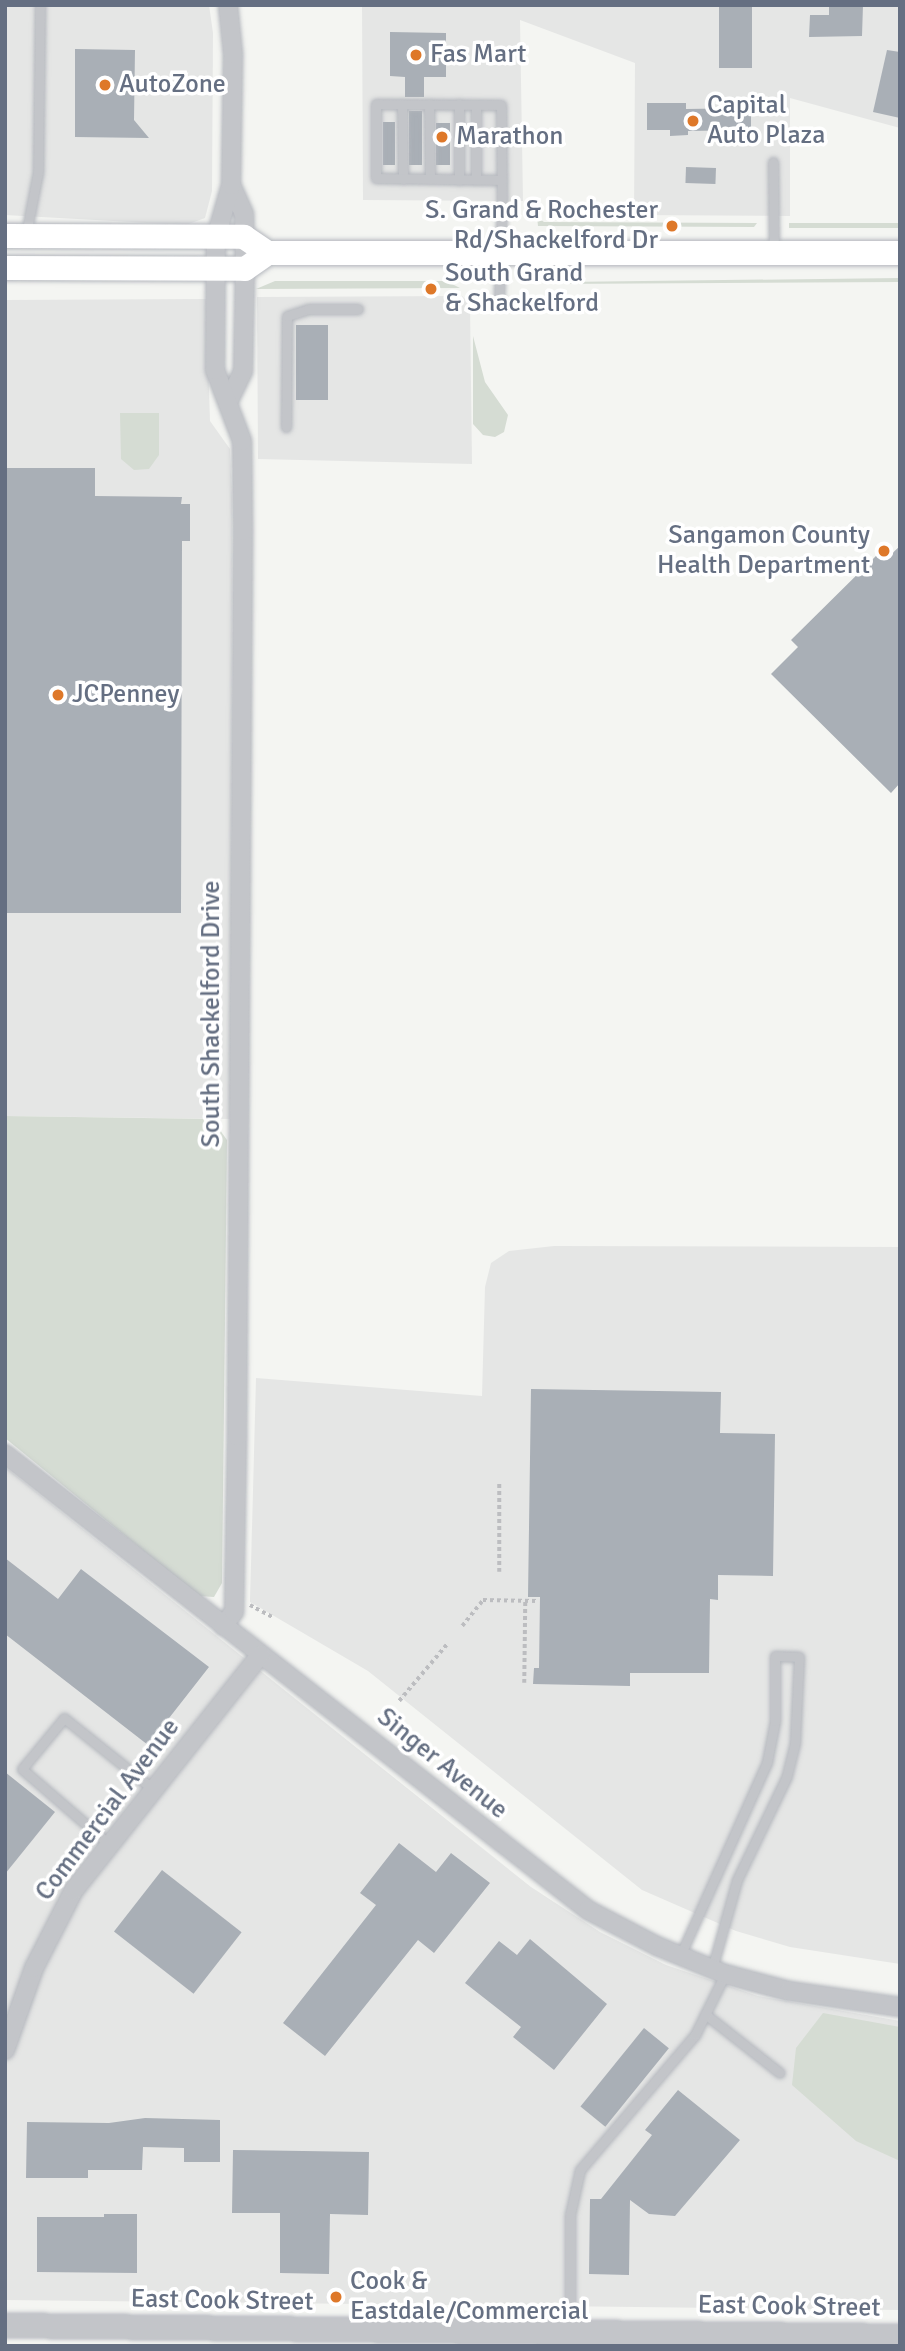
<!DOCTYPE html>
<style>
body{margin:0}
#map{position:relative;width:905px;height:2351px;overflow:hidden;background:#f4f5f2;font-family:Signika,sans-serif}
div>[style]{position:absolute}
[style*='--x']{left:calc(var(--x)*1px);top:calc(var(--y)*1px);width:calc(var(--w)*1px);rotate:calc(var(--a)*1deg)}
.built>*{inset:0;background:#e5e6e5}
.green>*{inset:0;background:#d5dcd3;transform-origin:0 0}
.building>*{inset:0;background:#a9afb6;transform-origin:0 0}
.path>*{height:3.5px;margin-top:-1.75px;transform-origin:0;background:repeating-linear-gradient(90deg,#bcbdc0 0 3.5px,transparent 0 7px)}
.roads{filter:drop-shadow(0 0 2px #b5b8be) drop-shadow(0 0 2px #b5b8be)}
.service>*{height:9px;margin:-4.5px;padding:0 4.5px;transform-origin:4.5px;border-radius:4.5px;background:#c3c5c9}
.minor>*{height:18px;margin:-9px;padding:0 9px;transform-origin:9px;border-radius:9px;background:#c3c5c9}
.tertiary>*{height:23px;margin:-11.5px;padding:0 11.5px;transform-origin:11.5px;border-radius:11.5px;background:#c3c5c9}
.secondary>*{height:24px;margin:-12px;padding:0 12px;transform-origin:12px;border-radius:12px;background:#fff}
.dots>*{width:19px;height:19px;translate:-50% -50%;box-sizing:border-box;border:4px solid #fff;border-radius:50%}
span{translate:-50% -50%;white-space:nowrap;text-align:center;line-height:1.15;-webkit-text-stroke:7px #fff;paint-order:stroke}
.poi-label{font-size:26px;color:#656f82}
.left{translate:0 -50%;text-align:left}
.right{translate:-100% -50%;text-align:right}
.street-label{font-size:26px;color:#656f82}
.frame{position:absolute;inset:0;border:7px solid #656f82;pointer-events:none}
</style>
<div id="map">
<div class="built">
<div style="clip-path:polygon(5px 5px,209px 5px,213px 33px,212px 191px,205px 218px,186px 225px,5px 215px)"></div>
<div style="clip-path:polygon(362px 5px,900px 5px,900px 128px,790px 98px,790px 216px,634px 215px,635px 63px,520px 20px,523px 201px,363px 200px)"></div>
<div style="clip-path:polygon(462px 296px,470px 304px,472px 464px,258px 459px,257px 297px)"></div>
<div style="clip-path:polygon(206px 299px,210px 421px,230px 449px,232px 498px,231px 1119px,5px 1116px,5px 300px)"></div>
<div style="clip-path:polygon(554px 1246px,900px 1247px,900px 1964px,790px 1947px,736px 1931px,642px 1890px,368px 1671px,250px 1602px,256px 1378px,482px 1396px,485px 1287px,491px 1263px,509px 1251px)"></div>
<div style="clip-path:polygon(5px 1467px,531px 1887px,600px 1932px,666px 1965px,758px 1996px,900px 2021px,900px 2310px,5px 2300px)"></div>
</div>
<div class="green">
<div style="clip-path:polygon(537px 217px,544px 222px,757px 223px,754px 227px,538px 226px)"></div>
<div style="left:789px;top:223px;width:111px;height:5px"></div>
<div style="clip-path:polygon(900px 278px,900px 282px,553px 284px,563px 282px)"></div>
<div style="clip-path:polygon(275px 281px,446px 281px,460px 288px,256px 289px)"></div>
<div style="clip-path:polygon(473px 336px,485px 382px,508px 415px,504px 432px,495px 437px,483px 435px,473px 424px)"></div>
<div style="clip-path:polygon(120px 413px,159px 413px,159px 455px,149px 469px,134px 470px,121px 459px)"></div>
<div style="clip-path:polygon(5px 1116px,212px 1119px,227px 1140px,222px 1583px,214px 1597px,199px 1596px,189px 1588px,5px 1438px)"></div>
<div style="clip-path:polygon(823px 2013px,900px 2027px,900px 2161px,856px 2141px,792px 2085px,796px 2048px)"></div>
</div>
<div class="building">
<div style="left:719px;top:5px;width:33px;height:63px"></div>
<div style="clip-path:polygon(829px 5px,863px 5px,862px 36px,809px 37px,810px 15px,829px 15px)"></div>
<div style="clip-path:polygon(390px 32px,446px 33px,446px 77px,424px 77px,424px 97px,405px 97px,405px 77px,390px 76px)"></div>
<div style="clip-path:polygon(75px 49px,135px 50px,134px 120px,149px 138px,75px 137px)"></div>
<div style="clip-path:polygon(887px 50px,900px 52px,900px 118px,873px 112px)"></div>
<div style="clip-path:polygon(647px 103px,686px 103px,686px 109px,751px 108px,751px 130px,688px 131px,688px 135px,670px 136px,670px 130px,647px 130px)"></div>
<div style="left:409px;top:111px;width:13px;height:54px"></div>
<div style="left:383px;top:122px;width:12px;height:43px"></div>
<div style="left:436px;top:123px;width:14px;height:42px"></div>
<div style="left:686px;top:167px;width:30px;height:16px;rotate:2deg"></div>
<div style="left:296px;top:325px;width:32px;height:75px"></div>
<div style="clip-path:polygon(5px 468px,95px 468px,95px 496px,182px 497px,181px 504px,190px 504px,190px 541px,182px 541px,181px 913px,5px 913px)"></div>
<div style="clip-path:polygon(900px 546px,900px 783px,891px 793px,771px 674px,798px 647px,791px 640px,879px 553px,885px 560px)"></div>
<div style="clip-path:polygon(531px 1389px,721px 1392px,720px 1433px,775px 1434px,773px 1576px,718px 1575px,718px 1600px,710px 1599px,709px 1673px,630px 1673px,630px 1686px,533px 1684px,534px 1668px,539px 1668px,540px 1597px,528px 1597px)"></div>
<div style="clip-path:polygon(5px 1558px,58px 1599px,81px 1569px,209px 1667px,148px 1745px,5px 1634px)"></div>
<div style="clip-path:polygon(5px 1772px,55px 1812px,5px 1874px)"></div>
<div style="clip-path:polygon(399px 1843px,436px 1872px,451px 1853px,490px 1883px,434px 1953px,418px 1940px,325px 2056px,283px 2023px,376px 1905px,360px 1893px)"></div>
<div style="left:162px;top:1870px;width:101px;height:78px;rotate:38deg"></div>
<div style="clip-path:polygon(530px 1939px,607px 2004px,554px 2070px,513px 2037px,521px 2027px,465px 1983px,499px 1941px,517px 1955px)"></div>
<div style="left:644px;top:2028px;width:32px;height:101px;rotate:39deg"></div>
<div style="clip-path:polygon(678px 2090px,740px 2140px,675px 2216px,649px 2214px,630px 2200px,629px 2275px,589px 2274px,590px 2199px,601px 2199px,652px 2135px,645px 2130px)"></div>
<div style="clip-path:polygon(145px 2118px,220px 2120px,220px 2162px,184px 2162px,184px 2148px,143px 2147px,142px 2170px,88px 2170px,88px 2178px,26px 2178px,27px 2122px,109px 2123px)"></div>
<div style="clip-path:polygon(233px 2150px,369px 2152px,368px 2215px,330px 2214px,329px 2274px,280px 2273px,280px 2213px,232px 2213px)"></div>
<div style="clip-path:polygon(104px 2214px,137px 2214px,137px 2273px,37px 2272px,37px 2217px,104px 2217px)"></div>
</div>
<div class="path">
<div style="--x:499;--y:1572;--w:89;--a:-90"></div>
<div style="--x:250;--y:1605;--w:26;--a:28"></div>
<div style="--x:462;--y:1626;--w:33;--a:-51"></div>
<div style="--x:483;--y:1600;--w:55;--a:1"></div>
<div style="--x:524;--y:1683;--w:82;--a:-89.3"></div>
<div style="--x:399;--y:1701;--w:76;--a:-49.8"></div>
</div>
<div class="roads">
<div class="service">
<div style="--x:402;--y:104;--w:75;--a:89.2"></div>
<div style="--x:429;--y:104;--w:75;--a:89.2"></div>
<div style="--x:773;--y:162;--w:90;--a:89.4"></div>
<div style="--x:459;--y:180;--w:76;--a:-90"></div>
<div style="--x:476;--y:180;--w:75;--a:-90"></div>
<div style="--x:26;--y:234;--w:63;--a:-79"></div>
<div style="--x:38;--y:172;--w:167;--a:-89.3"></div>
<div style="--x:499;--y:298;--w:94;--a:-88.2"></div>
<div style="--x:502;--y:204;--w:99;--a:-90.6"></div>
<div style="--x:501;--y:105;--w:125;--a:-179.5"></div>
<div style="--x:376;--y:104;--w:74;--a:90"></div>
<div style="--x:376;--y:178;--w:126;--a:0.9"></div>
<div style="--x:286;--y:427;--w:111;--a:-89.5"></div>
<div style="--x:287;--y:316;--w:22;--a:-18"></div>
<div style="--x:308;--y:309;--w:50;--a:0"></div>
<div style="--x:110;--y:1845;--w:116;--a:-139.2"></div>
<div style="--x:22;--y:1769;--w:66;--a:-50.5"></div>
<div style="--x:64;--y:1718;--w:114;--a:38.6"></div>
<div style="--x:680;--y:1956;--w:213;--a:-65.8"></div>
<div style="--x:767;--y:1762;--w:42;--a:-79"></div>
<div style="--x:775;--y:1721;--w:65;--a:-90"></div>
<div style="--x:775;--y:1656;--w:24;--a:2"></div>
<div style="--x:799;--y:1657;--w:86;--a:92.7"></div>
<div style="--x:795;--y:1743;--w:34;--a:104"></div>
<div style="--x:787;--y:1776;--w:115;--a:115.7"></div>
<div style="--x:737;--y:1880;--w:92;--a:105.7"></div>
<div style="--x:705;--y:2014;--w:95;--a:38.2"></div>
<div style="--x:570;--y:2330;--w:115;--a:-90"></div>
<div style="--x:570;--y:2215;--w:46;--a:-77.5"></div>
<div style="--x:580;--y:2170;--w:177;--a:-49.6"></div>
<div style="--x:695;--y:2035;--w:68;--a:-63.8"></div>
</div>
<div class="minor">
<div style="--x:229;--y:400;--w:32;--a:-64"></div>
<div style="--x:243;--y:371;--w:102;--a:-88.9"></div>
<div style="--x:245;--y:269;--w:55;--a:-91"></div>
<div style="--x:244;--y:214;--w:32;--a:-114"></div>
<div style="--x:5;--y:1454;--w:740;--a:38.03"></div>
<div style="--x:588;--y:1910;--w:78;--a:27.6"></div>
<div style="--x:657;--y:1946;--w:74;--a:22.4"></div>
<div style="--x:725;--y:1974;--w:66;--a:14.9"></div>
<div style="--x:789;--y:1991;--w:112;--a:8.2"></div>
<div style="--x:223;--y:1626;--w:18;--a:-52"></div>
<div style="--x:234;--y:1612;--w:176;--a:-89"></div>
<div style="--x:237;--y:1436;--w:905;--a:-89.62"></div>
<div style="--x:243;--y:531;--w:90;--a:-90.6"></div>
<div style="--x:242;--y:441;--w:76;--a:-110.8"></div>
<div style="--x:215;--y:370;--w:133;--a:-89.6"></div>
<div style="--x:216;--y:237;--w:54;--a:-73.9"></div>
<div style="--x:231;--y:185;--w:131;--a:-89.1"></div>
<div style="--x:233;--y:54;--w:49;--a:-95.8"></div>
<div style="--x:5;--y:2050;--w:87;--a:-70.5"></div>
<div style="--x:34;--y:1968;--w:88;--a:-62.9"></div>
<div style="--x:74;--y:1890;--w:300;--a:-51.6"></div>
</div>
<div class="tertiary">
<div style="--x:5;--y:2325;--w:895;--a:0.7"></div>
</div>
<div class="secondary">
<div style="--x:5;--y:236;--w:239;--a:0.2"></div>
<div style="--x:244;--y:237;--w:29;--a:34"></div>
<div style="--x:268;--y:253;--w:632;--a:0"></div>
<div style="--x:5;--y:268;--w:240;--a:0.2"></div>
<div style="--x:245;--y:269;--w:28;--a:-35"></div>
</div>
</div>
<div class="dots">
<div style="left:416px;top:55px;background:#de7829"></div>
<div style="left:105px;top:85px;background:#de7829"></div>
<div style="left:693px;top:121px;background:#de7829"></div>
<div style="left:442px;top:137px;background:#de7829"></div>
<div style="left:672px;top:226px;background:#de7829"></div>
<div style="left:431px;top:289px;background:#de7829"></div>
<div style="left:884px;top:551px;background:#de7829"></div>
<div style="left:58px;top:695px;background:#de7829"></div>
<div style="left:336px;top:2297px;background:#de7829"></div>
</div>
<div class="poi-label">
<span class="left" style="left:430px;top:55px">Fas Mart</span>
<span class="left" style="left:119px;top:85px">AutoZone</span>
<span class="left" style="left:707px;top:121px">Capital<br>Auto Plaza</span>
<span class="left" style="left:456px;top:137px">Marathon</span>
<span class="right" style="left:658px;top:226px">S. Grand &amp; Rochester<br>Rd/Shackelford Dr</span>
<span class="left" style="left:445px;top:289px">South Grand<br>&amp; Shackelford</span>
<span class="right" style="left:870px;top:551px">Sangamon County<br>Health Department</span>
<span class="left" style="left:72px;top:695px">JCPenney</span>
<span class="left" style="left:350px;top:2297px">Cook &amp;<br>Eastdale/Commercial</span>
</div>
<div class="street-label">
<span style="left:212px;top:1014px;rotate:-90deg">South Shackelford Drive</span>
<span style="left:442px;top:1764px;rotate:39deg">Singer Avenue</span>
<span style="left:108px;top:1810px;rotate:-53deg">Commercial Avenue</span>
<span style="left:222px;top:2301px;rotate:1deg">East Cook Street</span>
<span style="left:789px;top:2307px;rotate:1deg">East Cook Street</span>
</div>
<div class="frame"></div>
</div>
